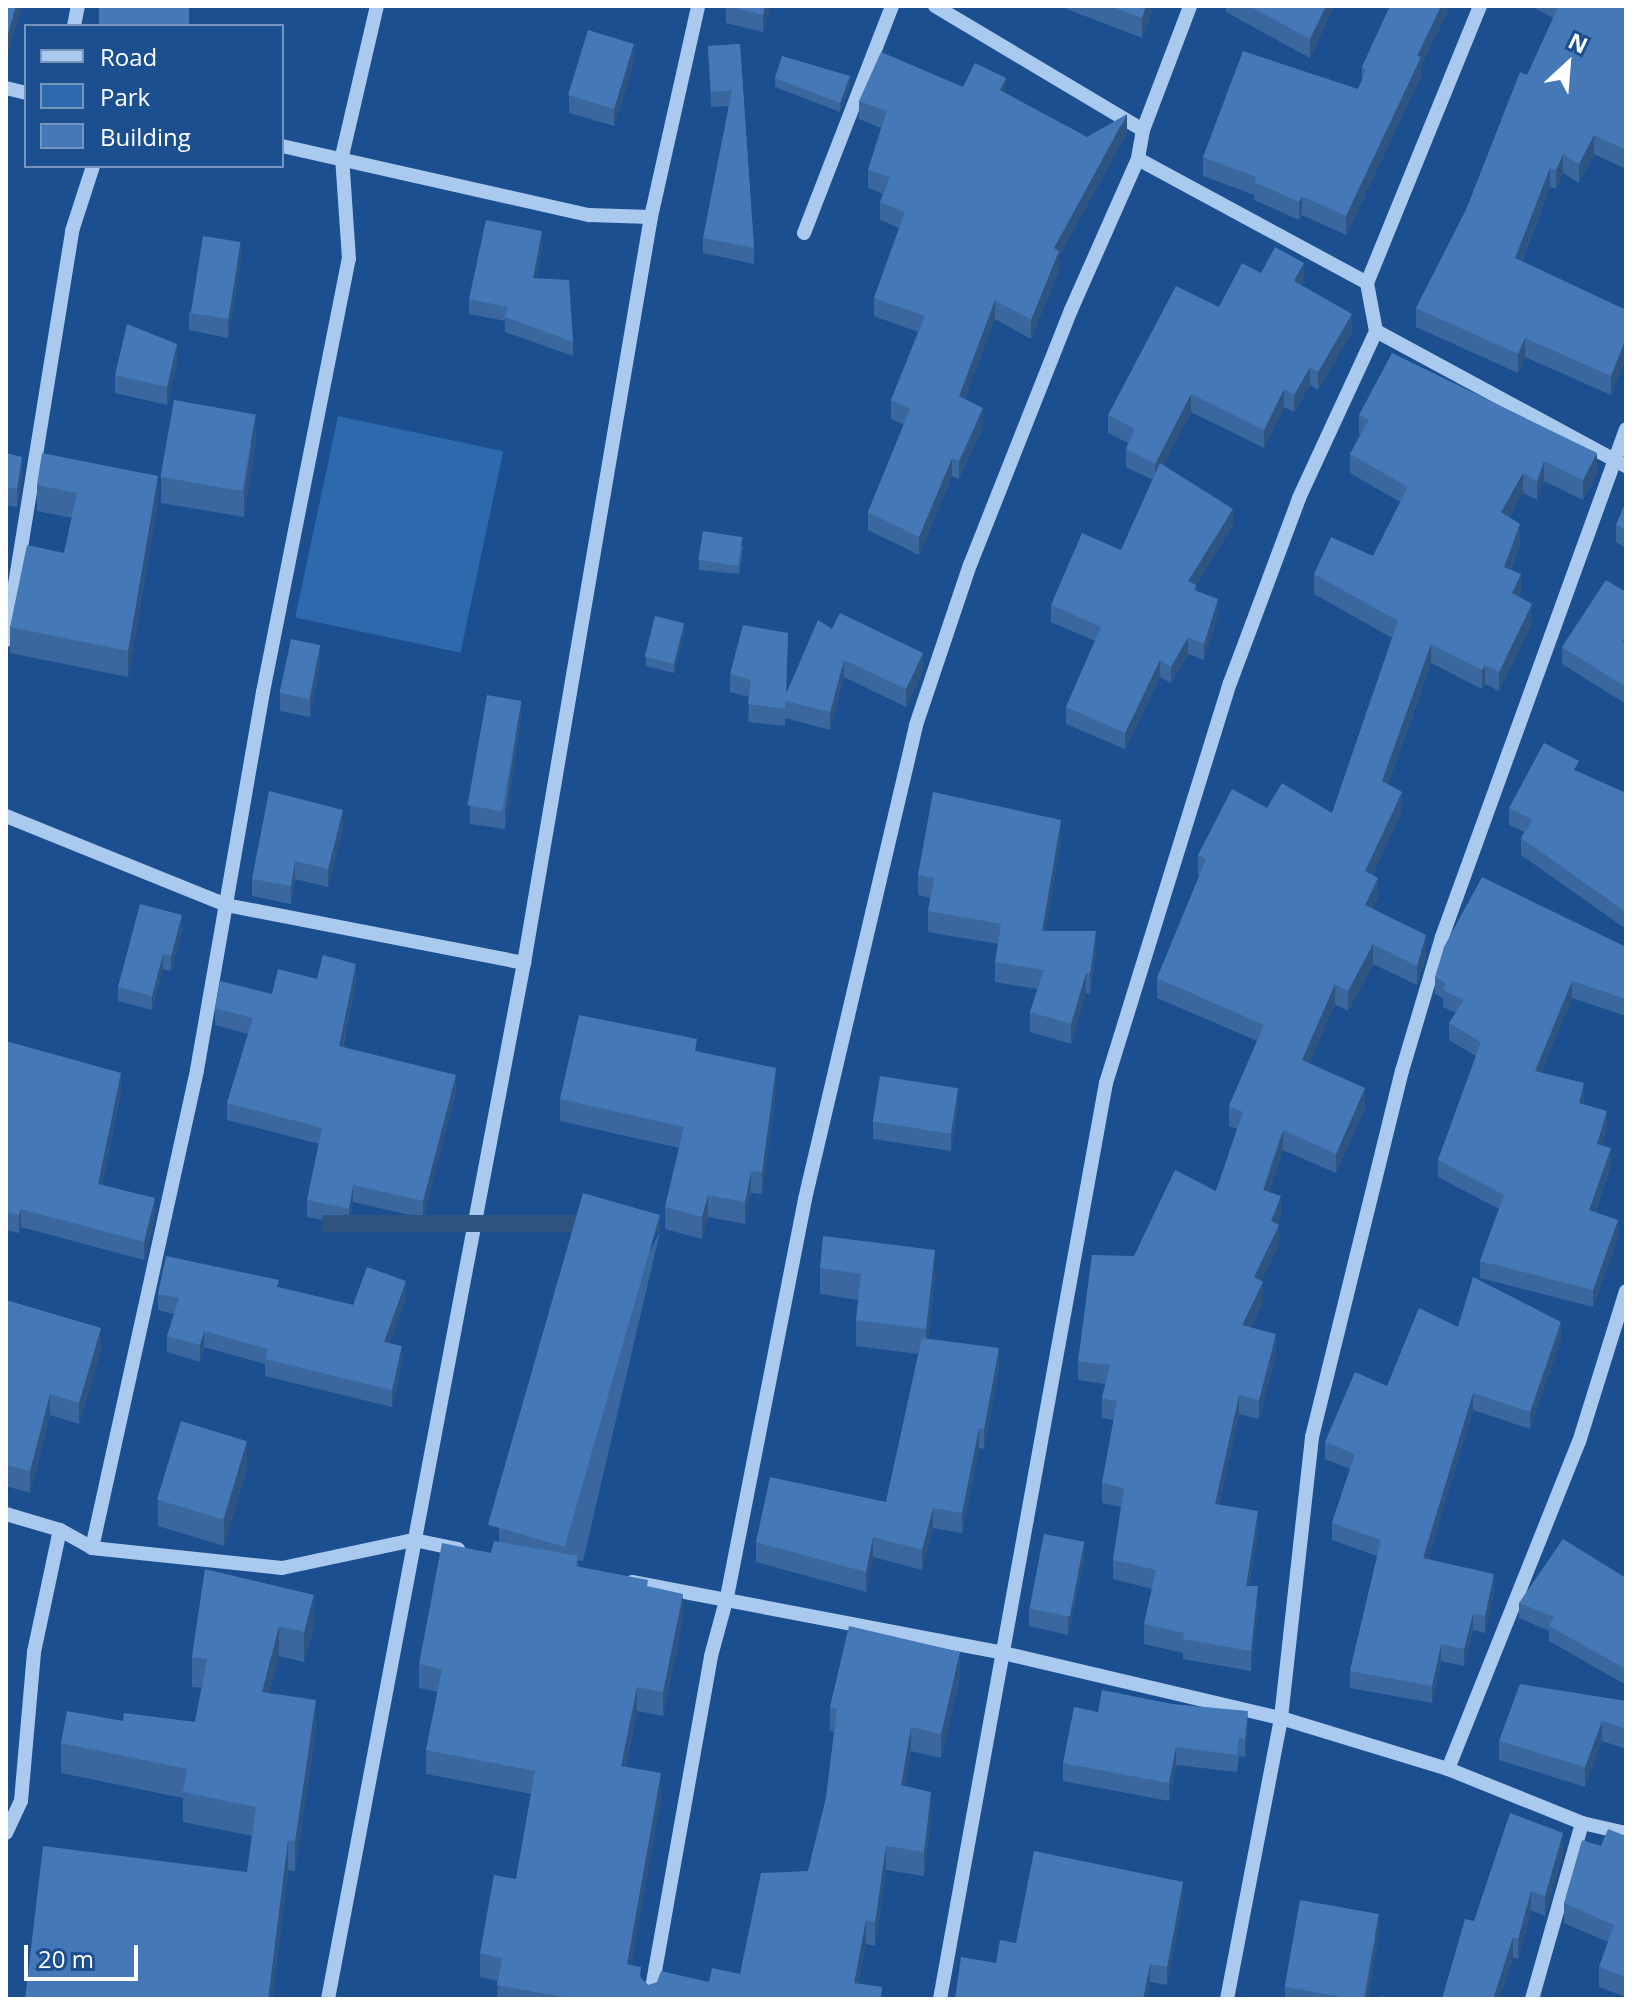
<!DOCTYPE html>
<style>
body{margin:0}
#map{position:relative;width:1632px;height:2005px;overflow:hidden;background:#1b4f8f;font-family:"Open Sans",sans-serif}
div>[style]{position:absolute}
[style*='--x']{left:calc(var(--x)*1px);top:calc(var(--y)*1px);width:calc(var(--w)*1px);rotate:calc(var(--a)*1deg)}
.green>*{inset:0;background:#2e69ad;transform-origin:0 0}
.minor>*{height:14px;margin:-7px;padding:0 7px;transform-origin:7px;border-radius:7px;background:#a9c9ee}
.wall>*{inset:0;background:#3a679d}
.shaded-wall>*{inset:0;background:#305480;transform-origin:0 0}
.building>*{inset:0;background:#4478b7;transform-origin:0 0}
span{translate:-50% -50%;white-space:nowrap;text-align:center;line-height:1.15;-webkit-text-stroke:8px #1b4f8f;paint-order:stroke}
.frame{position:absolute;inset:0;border:8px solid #fff;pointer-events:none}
.legend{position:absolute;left:24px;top:24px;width:260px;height:144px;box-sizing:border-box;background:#1b4f8f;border:2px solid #7695bc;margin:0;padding:10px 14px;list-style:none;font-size:24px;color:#fff}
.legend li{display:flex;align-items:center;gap:16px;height:40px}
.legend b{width:40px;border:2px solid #7695bc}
.north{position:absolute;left:1528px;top:24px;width:80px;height:80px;-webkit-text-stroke:6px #1b4f8f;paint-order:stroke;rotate:26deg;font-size:22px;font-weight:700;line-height:32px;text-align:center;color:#fff}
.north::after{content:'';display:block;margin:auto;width:28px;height:36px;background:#fff;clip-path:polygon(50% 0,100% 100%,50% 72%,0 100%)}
.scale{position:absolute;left:24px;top:1945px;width:114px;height:36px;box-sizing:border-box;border:4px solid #fff;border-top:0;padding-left:10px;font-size:24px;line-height:28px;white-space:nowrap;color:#fff;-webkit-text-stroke:6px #1b4f8f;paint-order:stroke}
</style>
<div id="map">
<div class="green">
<div style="left:338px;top:416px;width:169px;height:206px;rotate:12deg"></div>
</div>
<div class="minor">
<div style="--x:935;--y:6;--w:242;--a:30.8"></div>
<div style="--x:1143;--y:130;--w:29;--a:100"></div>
<div style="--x:1138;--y:159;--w:260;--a:28.4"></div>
<div style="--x:1367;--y:283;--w:49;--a:79.4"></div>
<div style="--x:1376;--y:331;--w:284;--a:28.4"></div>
<div style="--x:74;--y:26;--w:20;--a:-79"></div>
<div style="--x:6;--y:88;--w:21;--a:14"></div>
<div style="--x:1143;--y:130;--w:133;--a:-69.2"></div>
<div style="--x:282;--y:146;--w:315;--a:12.7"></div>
<div style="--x:589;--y:215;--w:62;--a:1.8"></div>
<div style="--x:804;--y:233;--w:243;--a:-68.8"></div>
<div style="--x:1367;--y:283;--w:299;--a:-67.8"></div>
<div style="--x:6;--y:640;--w:414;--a:-80.8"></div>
<div style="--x:72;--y:231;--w:68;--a:-72.1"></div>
<div style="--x:6;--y:816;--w:237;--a:22"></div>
<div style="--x:226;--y:905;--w:304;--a:11"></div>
<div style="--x:6;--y:1514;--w:56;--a:16.5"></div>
<div style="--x:60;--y:1530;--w:37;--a:29"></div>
<div style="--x:92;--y:1548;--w:191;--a:6"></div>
<div style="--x:282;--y:1568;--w:135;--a:-12"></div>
<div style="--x:414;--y:1540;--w:45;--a:11.6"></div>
<div style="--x:92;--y:1548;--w:489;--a:-77.6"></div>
<div style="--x:197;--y:1070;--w:384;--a:-80.1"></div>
<div style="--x:263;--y:692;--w:441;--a:-78.8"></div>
<div style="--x:349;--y:259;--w:103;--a:-93.9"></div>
<div style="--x:342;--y:156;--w:154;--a:-76.9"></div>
<div style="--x:632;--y:1582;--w:378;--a:10.8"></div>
<div style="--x:1003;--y:1653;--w:285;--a:13.2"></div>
<div style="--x:1281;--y:1718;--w:175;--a:17"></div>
<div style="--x:1448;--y:1769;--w:144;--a:21.9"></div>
<div style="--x:1582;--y:1823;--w:45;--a:12.8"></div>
<div style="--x:1448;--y:1769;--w:352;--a:-68.2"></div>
<div style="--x:1579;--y:1442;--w:158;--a:-72.7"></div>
<div style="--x:6;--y:1833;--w:35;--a:-65"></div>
<div style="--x:21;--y:1801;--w:150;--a:-85"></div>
<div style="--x:34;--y:1652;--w:125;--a:-78"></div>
<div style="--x:328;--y:1999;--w:1054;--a:-79.29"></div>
<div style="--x:524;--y:963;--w:757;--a:-80.34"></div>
<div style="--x:651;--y:217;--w:216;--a:-77.4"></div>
<div style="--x:650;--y:1999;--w:348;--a:-79.9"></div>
<div style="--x:711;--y:1656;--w:61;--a:-74.8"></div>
<div style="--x:727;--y:1597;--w:406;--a:-78.9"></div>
<div style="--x:805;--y:1199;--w:487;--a:-76.8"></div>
<div style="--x:916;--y:725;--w:169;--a:-71.4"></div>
<div style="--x:970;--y:565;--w:274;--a:-68.4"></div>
<div style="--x:1071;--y:310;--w:165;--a:-66.1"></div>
<div style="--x:940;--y:1999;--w:931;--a:-79.73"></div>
<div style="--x:1106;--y:1083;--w:419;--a:-72.8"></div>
<div style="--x:1230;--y:683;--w:197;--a:-69.5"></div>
<div style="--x:1299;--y:498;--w:184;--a:-65.2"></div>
<div style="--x:1227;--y:1999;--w:286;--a:-79.1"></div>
<div style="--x:1281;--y:1718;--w:283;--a:-83.7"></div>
<div style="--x:1312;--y:1437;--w:377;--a:-76.2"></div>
<div style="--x:1402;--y:1071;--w:140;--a:-73.4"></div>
<div style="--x:1442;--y:937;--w:540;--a:-70.09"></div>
<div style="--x:1532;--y:1999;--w:183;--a:-74.1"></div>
</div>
<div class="wall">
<div style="clip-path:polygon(726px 6px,770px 6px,763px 32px,726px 23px)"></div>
<div style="clip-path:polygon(1059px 6px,1154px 6px,1142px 38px)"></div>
<div style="clip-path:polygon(1226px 6px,1334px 6px,1310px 58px,1226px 12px)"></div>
<div style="clip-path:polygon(1390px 6px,1450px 6px,1421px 66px,1421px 76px,1346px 235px,1302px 215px,1299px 220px,1254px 200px,1254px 195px,1203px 176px,1203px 157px,1358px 89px,1362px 81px,1362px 67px)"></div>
<div style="clip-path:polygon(1531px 6px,1626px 6px,1626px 169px,1594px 154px,1579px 183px,1563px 173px,1556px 189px,1550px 187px,1522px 261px,1626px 310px,1626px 357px,1611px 395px,1525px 357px,1518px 373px,1416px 327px,1416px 308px,1466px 210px,1553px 18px)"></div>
<div style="clip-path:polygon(740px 44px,754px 248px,754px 264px,703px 253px,703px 238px,729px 106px,711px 107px,708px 46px)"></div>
<div style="clip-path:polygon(634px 62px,614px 126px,569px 113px,569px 95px)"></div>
<div style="clip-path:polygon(775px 78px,850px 85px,840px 112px,775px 87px)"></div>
<div style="clip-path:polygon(963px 87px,1006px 94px,1087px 137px,1127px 132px,1059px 256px,1059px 270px,1031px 339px,995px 319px,964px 399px,983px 427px,959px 479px,952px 476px,919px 555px,868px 530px,868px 512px,904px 425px,891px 419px,891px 400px,918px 332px,874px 316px,874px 298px,899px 228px,880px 220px,880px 202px,883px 194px,868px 188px,868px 170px,881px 128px,859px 119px,859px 101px)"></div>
<div style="clip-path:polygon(542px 246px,536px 278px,573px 342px,573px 356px,505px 332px,505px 321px,469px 314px,469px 299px)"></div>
<div style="clip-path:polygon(241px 260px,228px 338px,189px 330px,189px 313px)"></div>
<div style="clip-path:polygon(1261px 273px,1304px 281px,1301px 285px,1352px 332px,1318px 390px,1310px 385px,1294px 412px,1284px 407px,1264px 448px,1191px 412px,1163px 465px,1233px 525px,1196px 585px,1196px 591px,1218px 615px,1204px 660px,1188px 654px,1171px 683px,1160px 677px,1125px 749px,1066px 724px,1066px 707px,1095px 641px,1051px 622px,1051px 605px,1121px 550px,1153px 480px,1126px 467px,1126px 449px,1128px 443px,1108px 433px,1108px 415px,1219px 307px)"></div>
<div style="clip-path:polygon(177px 362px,167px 405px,115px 393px,115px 375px)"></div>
<div style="clip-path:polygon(1359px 415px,1597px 473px,1583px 500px,1544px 481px,1537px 500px,1523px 493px,1509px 517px,1520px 544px,1511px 569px,1521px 594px,1519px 597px,1532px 623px,1499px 691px,1485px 684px,1482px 689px,1431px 663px,1388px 784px,1402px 811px,1372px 875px,1378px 897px,1372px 909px,1426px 955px,1417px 985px,1373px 964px,1348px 1011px,1335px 1004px,1309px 1063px,1365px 1108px,1336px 1173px,1283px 1150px,1269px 1192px,1281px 1216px,1277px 1224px,1279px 1244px,1261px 1281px,1263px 1302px,1251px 1327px,1276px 1353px,1259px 1419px,1239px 1414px,1219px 1505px,1258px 1531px,1249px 1586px,1258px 1606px,1251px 1671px,1183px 1659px,1183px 1653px,1144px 1644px,1144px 1624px,1152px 1589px,1113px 1579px,1113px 1560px,1121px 1507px,1102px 1503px,1102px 1483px,1114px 1420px,1102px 1418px,1102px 1398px,1105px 1384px,1078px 1380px,1078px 1361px,1134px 1256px,1216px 1191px,1237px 1129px,1229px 1126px,1229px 1106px,1257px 1041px,1157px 998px,1157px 978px,1200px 875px,1198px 874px,1198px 855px,1267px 808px,1332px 813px,1392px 638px,1314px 594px,1314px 574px,1373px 556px,1400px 502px,1350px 473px,1350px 454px,1360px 435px,1359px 434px)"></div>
<div style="clip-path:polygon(256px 441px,244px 517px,161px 503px,161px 477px)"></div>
<div style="clip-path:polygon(6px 453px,22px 475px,17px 507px,6px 505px)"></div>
<div style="clip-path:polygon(37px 485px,158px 502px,128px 677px,10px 653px,10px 627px,64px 553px,72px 518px,37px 511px)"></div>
<div style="clip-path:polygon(1626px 501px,1626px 548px,1616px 542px,1616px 525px)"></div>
<div style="clip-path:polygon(743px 546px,739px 574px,699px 570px,699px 560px)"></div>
<div style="clip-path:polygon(1626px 592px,1626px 704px,1562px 664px,1562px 647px)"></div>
<div style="clip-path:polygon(832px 629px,923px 670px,906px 707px,844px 677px,830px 730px,785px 718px,785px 726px,748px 722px,749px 697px,730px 692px,730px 674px,788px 633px,786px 692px)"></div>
<div style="clip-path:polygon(684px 632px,674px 673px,646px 666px,646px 657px)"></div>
<div style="clip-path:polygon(320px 663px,310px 717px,280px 711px,280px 693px)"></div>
<div style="clip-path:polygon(521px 718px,505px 829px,470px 824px,470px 806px)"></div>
<div style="clip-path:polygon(1579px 772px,1626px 793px,1626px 929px,1521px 855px,1521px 838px,1524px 832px,1509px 825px,1509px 808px)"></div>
<div style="clip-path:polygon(343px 828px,328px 887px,295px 879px,291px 904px,252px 896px,252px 879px)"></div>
<div style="clip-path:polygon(1061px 841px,1045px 931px,1096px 951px,1090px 994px,1086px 993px,1071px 1044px,1030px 1032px,1030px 1012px,1037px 989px,995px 982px,995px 962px,998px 944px,928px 932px,928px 911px,931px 898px,918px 895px,918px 875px)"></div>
<div style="clip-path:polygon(182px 930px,171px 971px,163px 969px,152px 1010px,118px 1001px,118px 987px)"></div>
<div style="clip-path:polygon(1626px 947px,1626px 1016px,1572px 998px,1541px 1073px,1584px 1100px,1583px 1104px,1607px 1128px,1602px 1145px,1611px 1165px,1595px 1212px,1618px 1236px,1593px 1307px,1480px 1278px,1480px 1261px,1499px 1209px,1438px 1177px,1438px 1160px,1476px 1056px,1449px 1040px,1449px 1023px,1456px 1013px,1443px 1007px,1443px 998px,1435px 994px,1435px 977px)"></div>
<div style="clip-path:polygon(317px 979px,356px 981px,343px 1047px,456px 1092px,423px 1218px,353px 1202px,349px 1225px,307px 1217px,307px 1200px,319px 1144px,227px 1120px,227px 1103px,248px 1034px,215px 1025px,215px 1008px,272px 994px)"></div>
<div style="clip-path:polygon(6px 1041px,121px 1091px,102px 1184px,155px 1216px,144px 1260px,21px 1227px,19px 1233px,6px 1230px)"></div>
<div style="clip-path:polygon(697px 1051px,776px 1090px,762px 1194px,751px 1193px,745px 1224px,708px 1217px,702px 1239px,665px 1229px,665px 1207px,679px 1148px,560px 1121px,560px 1099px)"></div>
<div style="clip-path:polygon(958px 1106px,951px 1151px,873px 1139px,873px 1121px)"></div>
<div style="clip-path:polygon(660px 1232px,583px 1561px,578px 1560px,578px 1567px,648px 1587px,683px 1618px,663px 1716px,637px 1711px,626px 1766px,661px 1797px,631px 1965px,648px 1985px,709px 1982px,740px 1974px,808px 1871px,826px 1798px,834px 1732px,830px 1731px,830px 1707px,960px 1676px,941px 1758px,911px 1751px,905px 1786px,931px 1816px,924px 1876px,886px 1870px,875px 1946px,866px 1944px,858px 1984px,882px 1999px,497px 1999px,498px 1981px,480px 1977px,480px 1953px,516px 1879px,531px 1794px,426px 1774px,426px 1750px,438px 1692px,419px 1688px,419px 1664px,499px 1542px,499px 1528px)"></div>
<div style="clip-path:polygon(820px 1268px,935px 1277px,928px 1339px,999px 1368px,984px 1449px,979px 1448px,962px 1533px,933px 1528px,922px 1570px,873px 1557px,866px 1592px,756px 1562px,756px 1542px,886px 1502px,918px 1354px,856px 1346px,856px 1320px,858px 1300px,820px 1294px)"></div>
<div style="clip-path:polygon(279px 1287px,353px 1305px,406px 1298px,389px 1343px,402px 1362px,392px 1407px,265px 1376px,265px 1364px,204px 1347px,200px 1362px,167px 1352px,167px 1336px,174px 1314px,158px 1310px,158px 1294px)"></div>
<div style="clip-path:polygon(6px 1300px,101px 1349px,79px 1424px,50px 1415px,30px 1493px,6px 1486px)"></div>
<div style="clip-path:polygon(1458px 1327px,1561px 1339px,1530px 1429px,1473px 1410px,1428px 1559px,1494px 1591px,1485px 1633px,1473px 1630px,1464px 1666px,1441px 1661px,1432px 1703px,1350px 1688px,1350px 1671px,1377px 1556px,1332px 1540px,1332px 1523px,1350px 1469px,1325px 1459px,1325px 1442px,1387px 1386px)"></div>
<div style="clip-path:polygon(247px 1467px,224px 1546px,158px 1526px,158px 1500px)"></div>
<div style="clip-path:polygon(1084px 1560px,1068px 1635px,1029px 1626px,1029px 1608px)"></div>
<div style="clip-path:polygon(205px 1569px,314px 1625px,304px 1662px,279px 1656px,269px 1693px,316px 1730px,295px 1871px,288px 1870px,272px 1999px,25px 1999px,247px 1872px,252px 1836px,183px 1822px,183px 1798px,61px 1773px,61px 1743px,123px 1721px,195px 1722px,202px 1688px,192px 1687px,192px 1657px)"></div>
<div style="clip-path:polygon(1626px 1578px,1626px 1685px,1549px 1641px,1549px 1631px,1519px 1618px,1519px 1603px)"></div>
<div style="clip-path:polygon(1626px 1701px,1626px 1749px,1602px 1741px,1585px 1787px,1499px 1760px,1499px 1741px)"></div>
<div style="clip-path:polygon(1098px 1712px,1248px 1729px,1245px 1757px,1239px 1756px,1237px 1772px,1176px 1765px,1169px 1801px,1063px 1781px,1063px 1763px)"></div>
<div style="clip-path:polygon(1626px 1836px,1626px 1997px,1599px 1987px,1599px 1967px,1608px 1942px,1564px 1923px,1564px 1903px,1601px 1846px)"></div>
<div style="clip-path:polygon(1563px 1852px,1545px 1916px,1531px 1910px,1518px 1959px,1513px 1957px,1499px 1999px,1442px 1999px,1474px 1921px)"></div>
<div style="clip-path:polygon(1183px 1900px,1167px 1985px,1150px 1982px,1146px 1999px,955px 1999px,996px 1963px,1016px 1943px)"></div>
<div style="clip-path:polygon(1379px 1932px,1368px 1999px,1285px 1999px,1285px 1987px)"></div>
</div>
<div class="shaded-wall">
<div style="clip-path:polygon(16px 6px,22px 6px,6px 60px,6px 41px)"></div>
<div style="clip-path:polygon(189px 6px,189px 26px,183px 26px)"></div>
<div style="clip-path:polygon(765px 6px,770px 6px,763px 32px,763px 15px)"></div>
<div style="clip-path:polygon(1146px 6px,1154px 6px,1142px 38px,1142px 18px)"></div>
<div style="clip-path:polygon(1326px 6px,1334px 6px,1310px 58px,1310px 39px)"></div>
<div style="clip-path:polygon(1441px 6px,1450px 6px,1421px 66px,1421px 76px,1346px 235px,1346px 216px,1417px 56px)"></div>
<div style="clip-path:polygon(634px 44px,634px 62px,614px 126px,614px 108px)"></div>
<div style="clip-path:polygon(850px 76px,850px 85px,840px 112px,840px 103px)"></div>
<div style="clip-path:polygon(1006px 78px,1006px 96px,1000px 90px)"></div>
<div style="clip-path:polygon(1127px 114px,1127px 132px,1059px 256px,1059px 270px,1031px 339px,1031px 320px,1054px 248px)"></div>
<div style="clip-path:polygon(1594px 135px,1594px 154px,1579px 183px,1579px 164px)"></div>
<div style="clip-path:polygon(1563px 154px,1563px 173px,1556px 189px,1556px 170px)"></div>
<div style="clip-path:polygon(1550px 168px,1550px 187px,1515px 277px,1515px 258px)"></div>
<div style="clip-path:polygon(1302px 196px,1302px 215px,1299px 220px,1299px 202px)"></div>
<div style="clip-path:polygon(542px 231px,542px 246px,533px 293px,533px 278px)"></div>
<div style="clip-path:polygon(241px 242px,241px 260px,228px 338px,228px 320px)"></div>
<div style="clip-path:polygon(1304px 263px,1304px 281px,1294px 299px,1294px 281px)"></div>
<div style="clip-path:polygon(995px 300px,995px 319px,959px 415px,959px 396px)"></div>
<div style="clip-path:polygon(1352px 314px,1352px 332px,1318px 390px,1318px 372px)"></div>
<div style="clip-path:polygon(1525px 338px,1525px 357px,1518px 373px,1518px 354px)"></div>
<div style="clip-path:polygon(1626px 338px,1626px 357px,1611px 395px,1611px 376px)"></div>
<div style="clip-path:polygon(177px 344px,177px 362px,167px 405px,167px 387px)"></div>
<div style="clip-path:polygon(1310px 367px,1310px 385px,1294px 412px,1294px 395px)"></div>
<div style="clip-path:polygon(1284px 389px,1284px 407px,1264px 448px,1264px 430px)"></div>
<div style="clip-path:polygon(1191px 394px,1191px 412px,1155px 482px,1155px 464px)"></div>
<div style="clip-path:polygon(983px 408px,983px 427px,959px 479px,959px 461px)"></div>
<div style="clip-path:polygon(256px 415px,256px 441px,244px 517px,244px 491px)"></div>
<div style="clip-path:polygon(1597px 453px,1597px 473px,1583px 500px,1583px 480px)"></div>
<div style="clip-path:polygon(22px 457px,22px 475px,17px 507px,17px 489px)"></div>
<div style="clip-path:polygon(952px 458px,952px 476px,919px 555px,919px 537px)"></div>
<div style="clip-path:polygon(1544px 461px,1544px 481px,1537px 500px,1537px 481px)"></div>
<div style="clip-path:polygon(1523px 473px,1523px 493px,1501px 531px,1501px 512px)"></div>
<div style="clip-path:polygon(158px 476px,158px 502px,128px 677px,128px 651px)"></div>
<div style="clip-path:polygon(1233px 509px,1233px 525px,1188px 598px,1188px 581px)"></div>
<div style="clip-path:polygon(1520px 524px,1520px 544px,1504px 586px,1504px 567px)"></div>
<div style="clip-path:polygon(1521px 574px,1521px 594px,1512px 613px,1512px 593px)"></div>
<div style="clip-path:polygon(1218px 599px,1218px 615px,1204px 660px,1204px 644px)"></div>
<div style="clip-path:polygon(1532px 604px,1532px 623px,1499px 691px,1499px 672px)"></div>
<div style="clip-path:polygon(684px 623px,684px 632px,674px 673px,674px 664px)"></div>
<div style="clip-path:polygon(1188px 637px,1188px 654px,1171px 683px,1171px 667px)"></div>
<div style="clip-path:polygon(1431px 644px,1431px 663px,1382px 800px,1382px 781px)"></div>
<div style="clip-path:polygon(320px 645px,320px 663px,310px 717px,310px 700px)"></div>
<div style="clip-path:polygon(923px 653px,923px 670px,906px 707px,906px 689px)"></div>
<div style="clip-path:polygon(844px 660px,844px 677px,830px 730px,830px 712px)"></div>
<div style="clip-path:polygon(1160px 660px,1160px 677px,1125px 749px,1125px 733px)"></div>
<div style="clip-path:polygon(1485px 665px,1485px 684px,1482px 689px,1482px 670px)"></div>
<div style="clip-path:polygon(521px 701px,521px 718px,505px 829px,505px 811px)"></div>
<div style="clip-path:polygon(1402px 792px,1402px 811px,1365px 891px,1365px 871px)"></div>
<div style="clip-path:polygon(343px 810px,343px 828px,328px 887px,328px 869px)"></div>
<div style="clip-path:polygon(1061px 820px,1061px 841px,1042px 952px,1042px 931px)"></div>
<div style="clip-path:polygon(295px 861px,295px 879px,291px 904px,291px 886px)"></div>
<div style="clip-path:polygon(1378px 878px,1378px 897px,1365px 924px,1365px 905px)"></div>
<div style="clip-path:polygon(182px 915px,182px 930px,171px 971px,171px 956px)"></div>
<div style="clip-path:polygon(1096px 931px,1096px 951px,1090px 994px,1090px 973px)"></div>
<div style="clip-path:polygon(1426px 935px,1426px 955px,1417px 985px,1417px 966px)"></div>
<div style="clip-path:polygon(1373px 944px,1373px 964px,1348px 1011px,1348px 991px)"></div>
<div style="clip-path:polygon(163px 954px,163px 969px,152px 1010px,152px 996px)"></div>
<div style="clip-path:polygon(356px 964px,356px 981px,339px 1063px,339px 1046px)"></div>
<div style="clip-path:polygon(1086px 973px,1086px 993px,1071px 1044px,1071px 1024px)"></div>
<div style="clip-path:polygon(1572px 981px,1572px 998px,1535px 1088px,1535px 1071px)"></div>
<div style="clip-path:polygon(1335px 984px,1335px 1004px,1302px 1079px,1302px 1060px)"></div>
<div style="clip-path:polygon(776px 1068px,776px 1090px,762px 1194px,762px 1172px)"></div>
<div style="clip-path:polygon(121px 1073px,121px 1091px,98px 1201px,98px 1184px)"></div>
<div style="clip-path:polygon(456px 1075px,456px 1092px,423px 1218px,423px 1201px)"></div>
<div style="clip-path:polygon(1584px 1083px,1584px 1100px,1579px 1120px,1579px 1103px)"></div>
<div style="clip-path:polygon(958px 1088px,958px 1106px,951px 1151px,951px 1133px)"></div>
<div style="clip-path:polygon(1365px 1088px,1365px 1108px,1336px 1173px,1336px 1154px)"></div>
<div style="clip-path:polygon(1607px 1111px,1607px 1128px,1597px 1161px,1597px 1144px)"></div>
<div style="clip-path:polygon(1283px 1130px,1283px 1150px,1263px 1210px,1263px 1190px)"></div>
<div style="clip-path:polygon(1611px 1148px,1611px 1165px,1589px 1227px,1589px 1210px)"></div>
<div style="clip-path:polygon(751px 1171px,751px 1193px,745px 1224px,745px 1202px)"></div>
<div style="clip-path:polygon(353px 1185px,353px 1202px,349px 1225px,349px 1209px)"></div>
<div style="clip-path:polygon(708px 1195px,708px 1217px,702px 1239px,702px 1217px)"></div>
<div style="clip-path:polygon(1281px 1196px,1281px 1216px,1271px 1241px,1271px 1221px)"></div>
<div style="clip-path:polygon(155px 1198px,155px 1216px,144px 1260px,144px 1242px)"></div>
<div style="clip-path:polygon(21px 1209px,21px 1227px,19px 1233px,19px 1215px)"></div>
<div style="left:660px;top:1215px;width:17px;height:338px;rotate:90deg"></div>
<div style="clip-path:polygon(1618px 1220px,1618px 1236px,1593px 1307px,1593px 1290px)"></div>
<div style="clip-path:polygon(1279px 1225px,1279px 1244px,1254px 1297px,1254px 1277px)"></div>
<div style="clip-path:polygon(935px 1250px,935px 1277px,926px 1355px,926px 1329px)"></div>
<div style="clip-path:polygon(406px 1281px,406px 1298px,384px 1358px,384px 1342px)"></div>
<div style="clip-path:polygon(1263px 1282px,1263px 1302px,1242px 1345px,1242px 1325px)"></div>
<div style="clip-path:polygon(1561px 1322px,1561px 1339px,1530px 1429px,1530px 1412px)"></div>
<div style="clip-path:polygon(101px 1328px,101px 1349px,79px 1424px,79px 1403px)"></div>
<div style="clip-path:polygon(204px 1331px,204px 1347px,200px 1362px,200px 1345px)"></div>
<div style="clip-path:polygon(1276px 1334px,1276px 1353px,1259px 1419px,1259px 1400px)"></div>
<div style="clip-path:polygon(402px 1346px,402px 1362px,392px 1407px,392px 1390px)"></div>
<div style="clip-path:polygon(999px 1348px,999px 1368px,984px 1449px,984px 1429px)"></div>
<div style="clip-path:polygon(1473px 1393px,1473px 1410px,1423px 1575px,1423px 1558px)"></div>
<div style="clip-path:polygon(50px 1394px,50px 1415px,30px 1493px,30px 1471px)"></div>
<div style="clip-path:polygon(1239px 1395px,1239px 1414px,1215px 1524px,1215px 1504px)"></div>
<div style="clip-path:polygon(979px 1428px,979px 1448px,962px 1533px,962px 1513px)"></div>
<div style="clip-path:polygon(247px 1441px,247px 1467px,224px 1546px,224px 1519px)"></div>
<div style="clip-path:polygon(933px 1508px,933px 1528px,922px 1570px,922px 1550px)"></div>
<div style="clip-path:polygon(1258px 1511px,1258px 1531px,1246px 1606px,1246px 1586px)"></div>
<div style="clip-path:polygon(873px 1537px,873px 1557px,866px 1592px,866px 1572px)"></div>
<div style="clip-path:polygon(1084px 1542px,1084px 1560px,1068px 1635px,1068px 1617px)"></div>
<div style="clip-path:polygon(1494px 1574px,1494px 1591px,1485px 1633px,1485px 1616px)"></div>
<div style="clip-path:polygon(1258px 1586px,1258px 1606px,1251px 1671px,1251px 1651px)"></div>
<div style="clip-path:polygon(683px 1594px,683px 1618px,663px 1716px,663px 1692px)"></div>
<div style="clip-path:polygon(314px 1595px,314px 1625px,304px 1662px,304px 1632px)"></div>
<div style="clip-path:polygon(1473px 1614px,1473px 1630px,1464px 1666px,1464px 1649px)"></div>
<div style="clip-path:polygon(279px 1626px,279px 1656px,262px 1722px,262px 1692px)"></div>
<div style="clip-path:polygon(1441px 1644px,1441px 1661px,1432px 1703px,1432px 1686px)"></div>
<div style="clip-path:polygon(960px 1652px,960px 1676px,941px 1758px,941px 1734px)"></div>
<div style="clip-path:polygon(637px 1687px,637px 1711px,621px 1790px,621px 1766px)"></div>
<div style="clip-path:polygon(316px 1700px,316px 1730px,295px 1871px,295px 1841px)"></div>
<div style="clip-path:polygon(1248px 1711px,1248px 1729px,1245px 1757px,1245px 1739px)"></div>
<div style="clip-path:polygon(1602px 1721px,1602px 1741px,1585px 1787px,1585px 1767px)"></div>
<div style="clip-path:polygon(911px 1727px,911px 1751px,901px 1809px,901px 1785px)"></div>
<div style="clip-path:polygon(1176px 1747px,1176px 1765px,1169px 1801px,1169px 1783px)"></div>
<div style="clip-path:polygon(661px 1773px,661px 1797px,627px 1988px,627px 1964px)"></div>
<div style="clip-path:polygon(931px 1792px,931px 1816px,924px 1876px,924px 1852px)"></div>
<div style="clip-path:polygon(1563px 1833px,1563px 1852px,1545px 1916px,1545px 1896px)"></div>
<div style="clip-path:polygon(288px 1840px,288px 1870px,272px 1999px,268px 1999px)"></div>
<div style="clip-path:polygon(886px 1846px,886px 1870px,875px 1946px,875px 1922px)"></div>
<div style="clip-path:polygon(1183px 1882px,1183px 1900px,1167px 1985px,1167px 1967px)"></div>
<div style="clip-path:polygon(1531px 1891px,1531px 1910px,1518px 1959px,1518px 1939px)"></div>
<div style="clip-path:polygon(1379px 1914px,1379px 1932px,1368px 1999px,1365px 1999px)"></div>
<div style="clip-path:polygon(866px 1920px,866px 1944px,855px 1999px,854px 1983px)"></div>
<div style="clip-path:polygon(1513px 1937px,1513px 1957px,1499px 1999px,1493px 1999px)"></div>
<div style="clip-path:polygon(1150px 1964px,1150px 1982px,1146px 1999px,1143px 1999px)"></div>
</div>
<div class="building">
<div style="clip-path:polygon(6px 6px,16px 6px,6px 41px)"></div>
<div style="left:99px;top:6px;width:90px;height:21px"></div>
<div style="clip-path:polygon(728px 6px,765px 6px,763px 15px)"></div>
<div style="clip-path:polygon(1110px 6px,1146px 6px,1142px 18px)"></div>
<div style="clip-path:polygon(1249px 6px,1326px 6px,1310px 39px)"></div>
<div style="clip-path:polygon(1390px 6px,1441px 6px,1417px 56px,1421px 57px,1346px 216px,1302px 196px,1299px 202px,1254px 182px,1256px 177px,1203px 157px,1243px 51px,1358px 89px,1366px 70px,1362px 67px)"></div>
<div style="clip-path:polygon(1559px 6px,1626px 6px,1626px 150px,1594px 135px,1579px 164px,1563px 154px,1556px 170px,1550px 168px,1515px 258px,1626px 310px,1626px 338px,1611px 376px,1525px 338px,1518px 354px,1416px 308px,1466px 210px,1520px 72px,1527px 75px)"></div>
<div style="left:588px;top:30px;width:48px;height:68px;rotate:17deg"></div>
<div style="clip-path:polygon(740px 44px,754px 248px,703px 238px,732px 90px,711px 92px,708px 46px)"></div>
<div style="clip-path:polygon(881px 52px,963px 87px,975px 63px,1006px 78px,1000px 90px,1087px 137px,1127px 114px,1054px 248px,1059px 251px,1031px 320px,995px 300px,959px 396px,983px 408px,959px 461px,952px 458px,919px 537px,868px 512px,910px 409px,891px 400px,925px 316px,874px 298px,905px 212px,880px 202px,890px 177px,868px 170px,887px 111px,859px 101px)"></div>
<div style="clip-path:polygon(782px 56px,850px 76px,840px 103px,775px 78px)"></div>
<div style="clip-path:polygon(486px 220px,542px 231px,533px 278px,569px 280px,573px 342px,505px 317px,508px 307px,469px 299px)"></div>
<div style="left:203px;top:236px;width:38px;height:78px;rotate:9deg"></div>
<div style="clip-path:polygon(1275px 247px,1304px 263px,1294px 281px,1352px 314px,1318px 372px,1310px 367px,1294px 395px,1284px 389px,1264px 430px,1191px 394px,1155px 464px,1126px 449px,1135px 429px,1108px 415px,1176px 286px,1219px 307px,1242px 263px,1261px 273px)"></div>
<div style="clip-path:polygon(127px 324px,177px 344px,167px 387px,115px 375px)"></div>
<div style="clip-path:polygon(1392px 353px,1597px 453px,1583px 480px,1544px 461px,1537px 481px,1523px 473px,1501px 512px,1520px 524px,1504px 567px,1521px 574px,1512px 593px,1532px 604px,1499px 672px,1485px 665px,1482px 670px,1431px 644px,1382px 781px,1402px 792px,1365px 871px,1378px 878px,1365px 905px,1426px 935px,1417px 966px,1373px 944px,1348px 991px,1335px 984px,1302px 1060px,1365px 1088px,1336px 1154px,1283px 1130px,1263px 1190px,1281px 1196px,1271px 1221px,1279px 1225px,1254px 1277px,1263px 1282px,1242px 1325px,1276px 1334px,1259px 1400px,1239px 1395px,1215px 1504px,1258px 1511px,1246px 1586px,1258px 1586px,1251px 1651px,1183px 1639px,1184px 1633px,1144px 1624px,1156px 1570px,1113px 1560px,1124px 1488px,1102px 1483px,1117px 1401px,1102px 1398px,1110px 1365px,1078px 1361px,1092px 1255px,1134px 1256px,1175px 1170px,1216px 1191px,1243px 1112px,1229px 1106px,1264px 1025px,1157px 978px,1206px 859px,1198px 855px,1232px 789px,1267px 808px,1282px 783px,1332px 813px,1398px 621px,1314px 574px,1331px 537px,1373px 556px,1408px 487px,1350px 454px,1369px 420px,1359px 415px)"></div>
<div style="left:174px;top:400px;width:83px;height:78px;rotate:10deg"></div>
<div style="clip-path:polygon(6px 453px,22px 457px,17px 489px,6px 487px)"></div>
<div style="clip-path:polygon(42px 453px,158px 476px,128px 651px,10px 627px,27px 545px,64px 553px,77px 493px,37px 485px)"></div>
<div style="clip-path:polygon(1160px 463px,1233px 509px,1188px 581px,1196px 585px,1194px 590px,1218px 599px,1204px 644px,1188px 637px,1171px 667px,1160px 660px,1125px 733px,1066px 707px,1101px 627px,1051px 605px,1082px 533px,1121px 550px)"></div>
<div style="clip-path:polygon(1626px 501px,1626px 530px,1616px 525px)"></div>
<div style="left:703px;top:531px;width:40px;height:29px;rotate:9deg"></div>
<div style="clip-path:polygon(1606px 580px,1626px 592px,1626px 635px,1622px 641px,1626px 644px,1626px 687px,1562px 647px)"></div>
<div style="clip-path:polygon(840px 613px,923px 653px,906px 689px,844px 660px,830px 712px,785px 701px,785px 709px,748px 704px,751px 680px,730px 674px,743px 625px,788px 633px,786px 694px,818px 620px,832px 629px)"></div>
<div style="left:655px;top:616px;width:30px;height:42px;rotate:14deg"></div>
<div style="left:291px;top:639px;width:30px;height:55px;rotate:12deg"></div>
<div style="left:487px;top:695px;width:35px;height:112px;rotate:10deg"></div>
<div style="clip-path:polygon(1544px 743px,1579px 761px,1574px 770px,1626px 793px,1626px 882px,1624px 886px,1626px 886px,1626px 912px,1521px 838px,1533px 820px,1509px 808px)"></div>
<div style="clip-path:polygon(269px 791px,343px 810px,328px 869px,295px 861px,291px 886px,252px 879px)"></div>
<div style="clip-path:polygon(933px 792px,1061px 820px,1042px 931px,1096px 931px,1090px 973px,1086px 973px,1071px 1024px,1030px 1012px,1044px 970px,995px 962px,1001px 924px,928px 911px,934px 878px,918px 875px)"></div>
<div style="clip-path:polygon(1482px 877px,1626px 947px,1626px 999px,1572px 981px,1535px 1071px,1584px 1083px,1579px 1103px,1607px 1111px,1597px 1144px,1611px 1148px,1589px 1210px,1618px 1220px,1593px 1290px,1480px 1261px,1504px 1195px,1438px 1160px,1481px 1042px,1449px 1023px,1464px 1000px,1443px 990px,1446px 983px,1435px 977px,1444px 947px)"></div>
<div style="clip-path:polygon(140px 904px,182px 915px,171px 956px,163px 954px,152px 996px,118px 987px)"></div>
<div style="clip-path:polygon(323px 955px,356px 964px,339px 1046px,456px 1075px,423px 1201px,353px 1185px,349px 1209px,307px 1200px,322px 1128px,227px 1103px,253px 1018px,215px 1008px,220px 981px,272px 994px,278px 969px,317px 979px)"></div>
<div style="clip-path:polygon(579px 1015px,697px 1039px,695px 1051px,776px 1068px,762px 1172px,751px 1171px,745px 1202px,708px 1195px,702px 1217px,665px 1207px,684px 1127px,560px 1099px)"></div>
<div style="clip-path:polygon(6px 1041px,121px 1073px,98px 1184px,155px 1198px,144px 1242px,21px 1209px,19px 1215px,6px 1212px)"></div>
<div style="left:880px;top:1076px;width:79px;height:46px;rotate:9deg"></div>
<div style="left:583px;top:1193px;width:80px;height:345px;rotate:16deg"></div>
<div style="clip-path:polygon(823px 1236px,935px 1250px,926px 1329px,856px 1320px,861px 1274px,820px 1268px)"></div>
<div style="clip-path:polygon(166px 1256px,279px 1280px,277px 1287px,353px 1305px,367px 1267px,406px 1281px,384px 1342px,402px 1346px,392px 1390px,265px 1359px,268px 1349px,204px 1331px,200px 1345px,167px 1336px,179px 1298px,158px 1294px)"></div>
<div style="clip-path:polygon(1473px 1277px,1561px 1322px,1530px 1412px,1473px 1393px,1423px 1558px,1494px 1574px,1485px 1616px,1473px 1614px,1464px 1649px,1441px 1644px,1432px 1686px,1350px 1671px,1381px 1540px,1332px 1523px,1355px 1454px,1325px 1442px,1355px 1372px,1387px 1386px,1419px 1308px,1458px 1327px)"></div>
<div style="clip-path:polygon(6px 1300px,101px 1328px,79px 1403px,50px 1394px,30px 1471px,6px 1465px)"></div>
<div style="clip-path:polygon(922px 1338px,999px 1348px,984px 1429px,979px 1428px,962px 1513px,933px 1508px,922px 1550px,873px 1537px,866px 1572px,756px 1542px,770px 1477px,886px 1502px)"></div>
<div style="left:181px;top:1421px;width:69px;height:82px;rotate:17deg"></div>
<div style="left:1044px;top:1534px;width:41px;height:76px;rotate:11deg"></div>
<div style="clip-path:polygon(1563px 1539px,1626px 1578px,1626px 1669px,1549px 1626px,1554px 1617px,1519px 1603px)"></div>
<div style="clip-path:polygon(494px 1541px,578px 1556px,575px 1566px,648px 1580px,647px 1586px,683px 1594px,663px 1692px,637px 1687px,621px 1766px,661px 1773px,627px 1964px,641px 1967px,640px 1978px,648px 1985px,657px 1982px,661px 1971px,709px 1982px,712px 1968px,740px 1974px,761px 1873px,808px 1871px,826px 1798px,837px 1709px,830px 1707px,849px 1626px,960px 1652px,941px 1734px,911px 1727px,901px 1785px,931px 1792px,924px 1852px,886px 1846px,875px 1922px,866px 1920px,854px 1983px,882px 1987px,881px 1999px,575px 1999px,497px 1985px,502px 1958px,480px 1953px,494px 1875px,516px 1879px,535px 1771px,426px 1750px,442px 1669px,419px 1664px,442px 1543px,491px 1553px)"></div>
<div style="clip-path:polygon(205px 1569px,314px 1595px,304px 1632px,279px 1626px,262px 1692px,316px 1700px,295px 1841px,288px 1840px,268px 1999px,25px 1999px,43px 1846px,247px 1872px,256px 1807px,183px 1792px,187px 1769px,61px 1743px,67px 1711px,123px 1721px,124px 1713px,195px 1722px,207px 1659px,192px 1657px)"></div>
<div style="clip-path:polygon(1520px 1684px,1626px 1701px,1626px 1729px,1602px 1721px,1585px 1767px,1499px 1741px)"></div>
<div style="clip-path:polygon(1102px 1690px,1172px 1704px,1248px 1711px,1245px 1739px,1239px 1738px,1237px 1755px,1176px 1747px,1169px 1783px,1063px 1763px,1074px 1707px,1098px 1712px)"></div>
<div style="clip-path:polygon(1510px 1813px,1563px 1833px,1545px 1896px,1531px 1891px,1518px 1939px,1513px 1937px,1493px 1999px,1442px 1999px,1465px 1919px,1474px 1921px)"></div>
<div style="clip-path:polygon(1608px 1829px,1626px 1836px,1626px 1977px,1599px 1967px,1614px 1925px,1564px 1903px,1582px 1840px,1601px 1846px)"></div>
<div style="clip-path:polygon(1034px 1851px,1183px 1882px,1167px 1967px,1150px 1964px,1143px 1999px,955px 1999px,961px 1957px,996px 1963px,1000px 1940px,1016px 1943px)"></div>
<div style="left:1300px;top:1900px;width:80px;height:88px;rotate:10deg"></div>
<div style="clip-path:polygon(1381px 1996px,1394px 1999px,1380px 1999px)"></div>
</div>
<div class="frame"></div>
<ul class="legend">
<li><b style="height:10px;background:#a9c9ee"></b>Road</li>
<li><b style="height:22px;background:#2e69ad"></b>Park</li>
<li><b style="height:22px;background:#4478b7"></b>Building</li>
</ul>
<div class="north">N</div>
<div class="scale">20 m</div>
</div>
